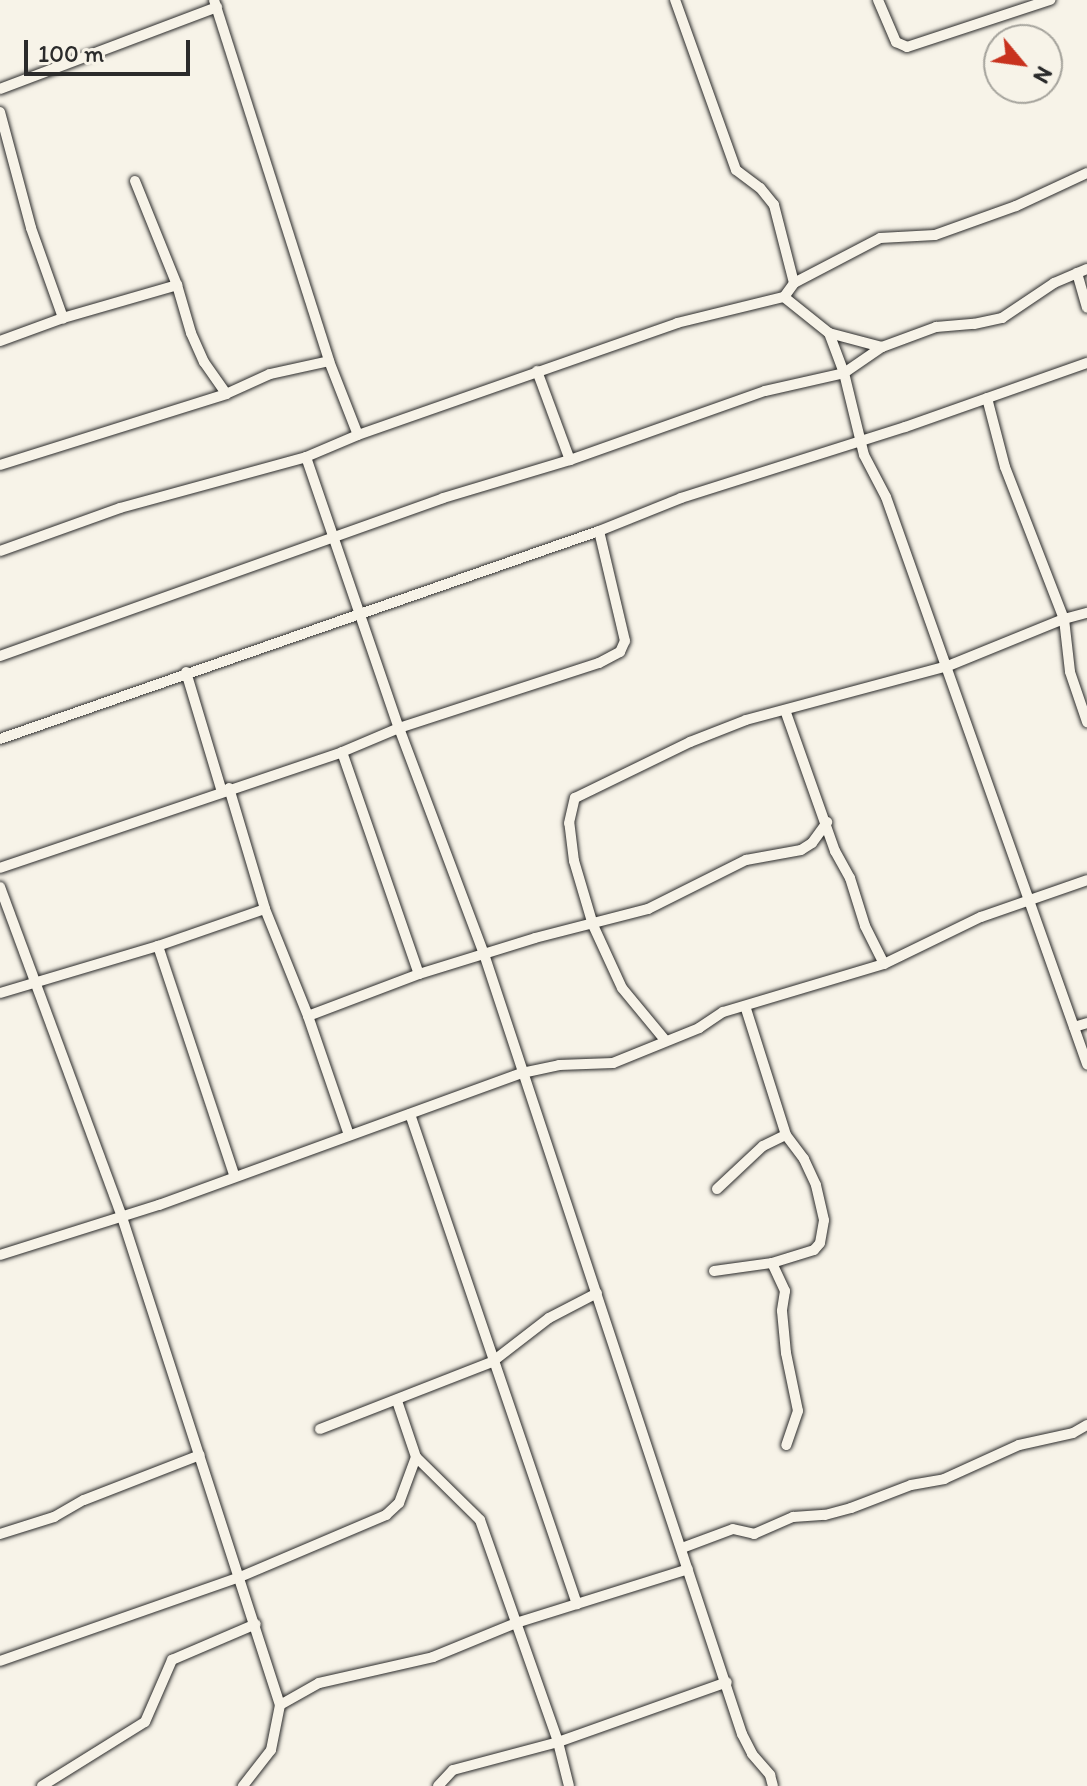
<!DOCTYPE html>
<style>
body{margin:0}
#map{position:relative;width:1087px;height:1786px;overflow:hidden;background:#f7f3e8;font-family:Itim,sans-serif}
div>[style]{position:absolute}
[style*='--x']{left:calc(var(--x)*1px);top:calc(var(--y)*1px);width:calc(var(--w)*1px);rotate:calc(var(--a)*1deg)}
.roads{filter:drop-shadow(0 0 2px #2b2b2b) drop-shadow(0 0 2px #2b2b2b)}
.minor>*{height:10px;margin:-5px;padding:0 5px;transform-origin:5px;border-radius:5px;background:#f7f3e8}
span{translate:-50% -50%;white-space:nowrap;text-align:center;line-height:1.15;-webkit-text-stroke:6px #f7f3e8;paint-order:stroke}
.north{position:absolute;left:983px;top:24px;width:80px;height:80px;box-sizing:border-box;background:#f7f3e8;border:2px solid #a5a39c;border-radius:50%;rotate:119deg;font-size:22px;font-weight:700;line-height:32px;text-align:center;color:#2b2b2b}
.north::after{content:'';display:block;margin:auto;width:28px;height:36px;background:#c8321e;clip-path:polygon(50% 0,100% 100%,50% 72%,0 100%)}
.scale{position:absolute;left:24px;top:40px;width:166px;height:36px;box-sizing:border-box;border:4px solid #2b2b2b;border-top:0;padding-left:10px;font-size:24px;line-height:28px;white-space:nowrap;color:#2b2b2b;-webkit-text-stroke:6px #f7f3e8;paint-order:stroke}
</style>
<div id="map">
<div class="roads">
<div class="minor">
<div style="--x:214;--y:0;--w:379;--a:72.3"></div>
<div style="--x:329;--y:361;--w:79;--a:68.6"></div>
<div style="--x:878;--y:0;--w:46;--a:66.8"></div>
<div style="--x:896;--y:42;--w:12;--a:24"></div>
<div style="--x:907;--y:47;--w:151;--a:-18.2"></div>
<div style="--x:0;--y:89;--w:232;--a:-20.7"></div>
<div style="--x:0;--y:112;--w:120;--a:75"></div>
<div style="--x:31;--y:228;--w:96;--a:70.4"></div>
<div style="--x:63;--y:318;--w:67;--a:159.9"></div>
<div style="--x:135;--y:181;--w:112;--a:68"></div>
<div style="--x:177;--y:285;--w:50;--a:73.7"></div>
<div style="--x:191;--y:333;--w:32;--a:66"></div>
<div style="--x:204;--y:362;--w:39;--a:55"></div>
<div style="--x:226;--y:394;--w:48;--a:-24.4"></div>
<div style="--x:270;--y:374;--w:60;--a:-12.4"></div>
<div style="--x:1077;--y:273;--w:36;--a:74"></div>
<div style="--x:794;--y:283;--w:97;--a:-27.6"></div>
<div style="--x:880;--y:238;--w:55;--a:-3.1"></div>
<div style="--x:935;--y:235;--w:86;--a:-19.7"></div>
<div style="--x:1016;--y:206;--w:78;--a:-24.9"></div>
<div style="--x:784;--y:297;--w:58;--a:38.7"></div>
<div style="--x:829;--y:333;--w:43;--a:69.4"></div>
<div style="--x:844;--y:373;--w:84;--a:76.3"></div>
<div style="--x:864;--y:455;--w:47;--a:62.4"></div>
<div style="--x:886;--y:497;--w:602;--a:70.48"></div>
<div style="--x:63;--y:318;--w:119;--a:-16.1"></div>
<div style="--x:829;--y:333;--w:55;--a:14.8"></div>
<div style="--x:882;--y:347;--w:58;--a:-20.3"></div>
<div style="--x:936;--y:327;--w:38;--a:-5"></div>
<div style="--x:974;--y:324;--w:29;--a:-12"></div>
<div style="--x:1002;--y:318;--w:63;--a:-33.9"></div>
<div style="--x:1054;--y:283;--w:36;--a:-23"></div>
<div style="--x:537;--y:371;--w:95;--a:69.7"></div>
<div style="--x:987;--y:398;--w:71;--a:75.4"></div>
<div style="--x:1005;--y:467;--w:163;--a:68.8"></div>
<div style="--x:1064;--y:619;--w:24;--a:-15"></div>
<div style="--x:306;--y:457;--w:287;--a:71.1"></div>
<div style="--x:399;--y:728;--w:241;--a:69.4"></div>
<div style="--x:484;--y:954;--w:822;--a:71.7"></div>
<div style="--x:742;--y:1734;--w:22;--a:63"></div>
<div style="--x:752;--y:1754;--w:28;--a:49"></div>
<div style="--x:770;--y:1775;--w:11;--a:75"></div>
<div style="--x:0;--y:465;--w:237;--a:-17.4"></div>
<div style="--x:0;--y:551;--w:127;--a:-19.7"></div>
<div style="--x:120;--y:508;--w:193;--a:-15.3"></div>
<div style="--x:306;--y:457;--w:56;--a:-22.9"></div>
<div style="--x:358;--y:435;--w:338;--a:-19.3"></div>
<div style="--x:677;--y:323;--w:110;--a:-13.7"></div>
<div style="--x:784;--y:297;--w:17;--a:-54"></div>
<div style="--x:794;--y:283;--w:81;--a:-104.4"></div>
<div style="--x:774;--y:205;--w:22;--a:-129"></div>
<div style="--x:760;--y:188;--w:30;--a:-143"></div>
<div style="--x:736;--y:170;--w:181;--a:-109.7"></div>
<div style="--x:0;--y:656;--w:470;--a:-19.6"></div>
<div style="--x:443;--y:498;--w:133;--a:-16.7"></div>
<div style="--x:570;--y:460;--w:207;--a:-19.5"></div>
<div style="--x:765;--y:391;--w:81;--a:-12.8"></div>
<div style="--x:844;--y:373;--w:46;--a:-34.4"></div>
<div style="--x:186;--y:672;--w:125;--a:73.3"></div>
<div style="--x:785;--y:710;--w:150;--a:70.5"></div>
<div style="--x:835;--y:851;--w:31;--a:61"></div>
<div style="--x:850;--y:878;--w:50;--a:72.6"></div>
<div style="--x:865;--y:926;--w:42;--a:63.4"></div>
<div style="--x:0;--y:739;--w:634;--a:-19.15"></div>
<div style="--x:599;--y:531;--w:88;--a:-21.9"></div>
<div style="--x:681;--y:498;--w:235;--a:-17.6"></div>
<div style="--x:905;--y:427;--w:193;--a:-19.4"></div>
<div style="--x:342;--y:752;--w:235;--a:70.9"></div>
<div style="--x:229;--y:788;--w:126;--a:73.4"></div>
<div style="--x:265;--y:909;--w:115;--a:68.1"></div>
<div style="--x:308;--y:1016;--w:126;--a:71"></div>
<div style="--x:0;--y:868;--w:361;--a:-18.7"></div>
<div style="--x:342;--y:752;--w:62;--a:-22.8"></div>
<div style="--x:399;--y:728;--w:210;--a:-18"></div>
<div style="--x:599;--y:663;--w:24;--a:-28"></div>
<div style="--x:620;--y:652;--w:12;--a:-66"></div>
<div style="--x:625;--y:641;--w:113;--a:-103.3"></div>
<div style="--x:0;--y:887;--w:349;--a:69.7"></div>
<div style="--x:121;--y:1214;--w:516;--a:72.06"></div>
<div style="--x:280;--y:1705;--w:46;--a:101.3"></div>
<div style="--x:271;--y:1750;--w:46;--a:127.9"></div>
<div style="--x:158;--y:946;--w:241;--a:71.6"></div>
<div style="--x:0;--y:993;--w:165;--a:-16.6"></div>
<div style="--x:158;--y:946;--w:113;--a:-19.1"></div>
<div style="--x:308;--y:1016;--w:119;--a:-20.7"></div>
<div style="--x:419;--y:974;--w:121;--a:-17.2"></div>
<div style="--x:535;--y:938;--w:117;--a:-14.4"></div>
<div style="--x:648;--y:909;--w:110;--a:-26.6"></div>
<div style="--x:746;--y:860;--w:56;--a:-10.3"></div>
<div style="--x:801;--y:850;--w:13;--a:-32"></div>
<div style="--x:812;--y:843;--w:26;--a:-54"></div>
<div style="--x:1074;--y:1027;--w:14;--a:-17"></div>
<div style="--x:665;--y:1040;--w:67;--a:-129.6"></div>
<div style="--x:622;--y:988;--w:69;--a:-114.7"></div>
<div style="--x:593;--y:925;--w:67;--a:-106.5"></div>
<div style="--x:574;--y:861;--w:38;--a:-97"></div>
<div style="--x:569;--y:823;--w:26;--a:-77"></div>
<div style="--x:575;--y:798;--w:128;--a:-26"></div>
<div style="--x:690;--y:742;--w:60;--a:-21.4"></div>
<div style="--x:746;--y:720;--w:209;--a:-15"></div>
<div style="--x:948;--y:666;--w:125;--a:-22.1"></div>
<div style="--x:1064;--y:619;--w:53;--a:83.5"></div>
<div style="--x:1070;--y:672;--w:53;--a:71.2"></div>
<div style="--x:410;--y:1114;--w:518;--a:71.18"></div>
<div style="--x:717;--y:1189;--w:63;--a:-43.1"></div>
<div style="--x:763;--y:1146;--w:25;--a:-26"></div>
<div style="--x:786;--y:1135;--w:135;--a:-107.6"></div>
<div style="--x:0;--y:1255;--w:167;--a:-17.5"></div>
<div style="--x:159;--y:1205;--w:386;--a:-20"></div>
<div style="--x:522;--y:1073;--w:38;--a:-12"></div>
<div style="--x:559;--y:1065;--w:54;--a:-2.1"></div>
<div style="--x:613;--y:1063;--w:93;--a:-22.1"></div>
<div style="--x:699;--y:1028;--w:29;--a:-34"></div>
<div style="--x:723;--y:1012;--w:168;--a:-16.6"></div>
<div style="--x:884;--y:964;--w:108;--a:-25.9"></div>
<div style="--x:981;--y:917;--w:112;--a:-19.2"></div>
<div style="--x:772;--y:1263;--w:31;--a:65"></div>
<div style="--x:785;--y:1291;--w:20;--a:99"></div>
<div style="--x:782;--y:1311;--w:42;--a:84.6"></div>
<div style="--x:786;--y:1353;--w:59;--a:78.3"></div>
<div style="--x:798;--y:1411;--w:36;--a:109"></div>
<div style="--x:714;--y:1271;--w:59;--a:-7.9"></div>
<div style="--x:772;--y:1263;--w:44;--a:-17.2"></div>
<div style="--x:814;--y:1250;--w:9;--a:-49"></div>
<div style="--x:820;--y:1243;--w:23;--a:-80"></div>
<div style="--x:824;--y:1220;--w:36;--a:-103"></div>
<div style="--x:816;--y:1185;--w:29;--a:-115"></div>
<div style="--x:804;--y:1159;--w:30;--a:-127"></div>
<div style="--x:320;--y:1429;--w:185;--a:-21.3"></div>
<div style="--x:492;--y:1362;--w:72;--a:-37.7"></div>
<div style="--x:549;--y:1318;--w:54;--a:-27.5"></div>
<div style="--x:416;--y:1457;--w:90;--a:44.5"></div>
<div style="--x:480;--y:1520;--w:235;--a:70.6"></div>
<div style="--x:558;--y:1742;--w:45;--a:76"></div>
<div style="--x:0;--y:1534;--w:57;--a:-17.5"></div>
<div style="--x:54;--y:1517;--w:34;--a:-30"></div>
<div style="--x:84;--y:1500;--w:124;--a:-21.2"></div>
<div style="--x:682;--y:1548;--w:54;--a:-20.4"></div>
<div style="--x:733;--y:1529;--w:22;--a:13"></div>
<div style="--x:754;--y:1534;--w:43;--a:-23.6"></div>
<div style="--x:793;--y:1517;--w:32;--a:-4"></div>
<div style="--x:825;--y:1515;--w:27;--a:-15"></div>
<div style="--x:851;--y:1508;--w:64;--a:-21"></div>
<div style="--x:911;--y:1485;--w:34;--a:-10"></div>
<div style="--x:944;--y:1479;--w:82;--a:-24.4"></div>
<div style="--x:1019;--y:1445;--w:55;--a:-12.5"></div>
<div style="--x:1073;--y:1433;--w:16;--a:-30"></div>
<div style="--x:0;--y:1661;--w:254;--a:-19.3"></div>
<div style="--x:240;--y:1577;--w:159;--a:-23"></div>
<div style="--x:386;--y:1515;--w:18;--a:-43"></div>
<div style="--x:399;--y:1503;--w:49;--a:-69.7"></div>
<div style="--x:416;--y:1457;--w:59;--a:-108.7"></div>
<div style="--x:280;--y:1705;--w:45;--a:-29.4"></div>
<div style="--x:319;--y:1683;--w:117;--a:-12.8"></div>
<div style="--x:433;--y:1657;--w:90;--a:-22.3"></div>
<div style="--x:516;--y:1623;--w:180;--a:-17.4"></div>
<div style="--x:42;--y:1786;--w:121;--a:-31.9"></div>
<div style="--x:145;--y:1722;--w:68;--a:-66.5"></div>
<div style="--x:172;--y:1660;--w:91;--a:-23.2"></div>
<div style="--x:438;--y:1786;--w:22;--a:-47"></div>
<div style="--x:453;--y:1770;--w:109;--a:-14.9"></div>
<div style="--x:558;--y:1742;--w:179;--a:-19.5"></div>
</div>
</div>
<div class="north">N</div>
<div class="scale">100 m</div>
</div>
